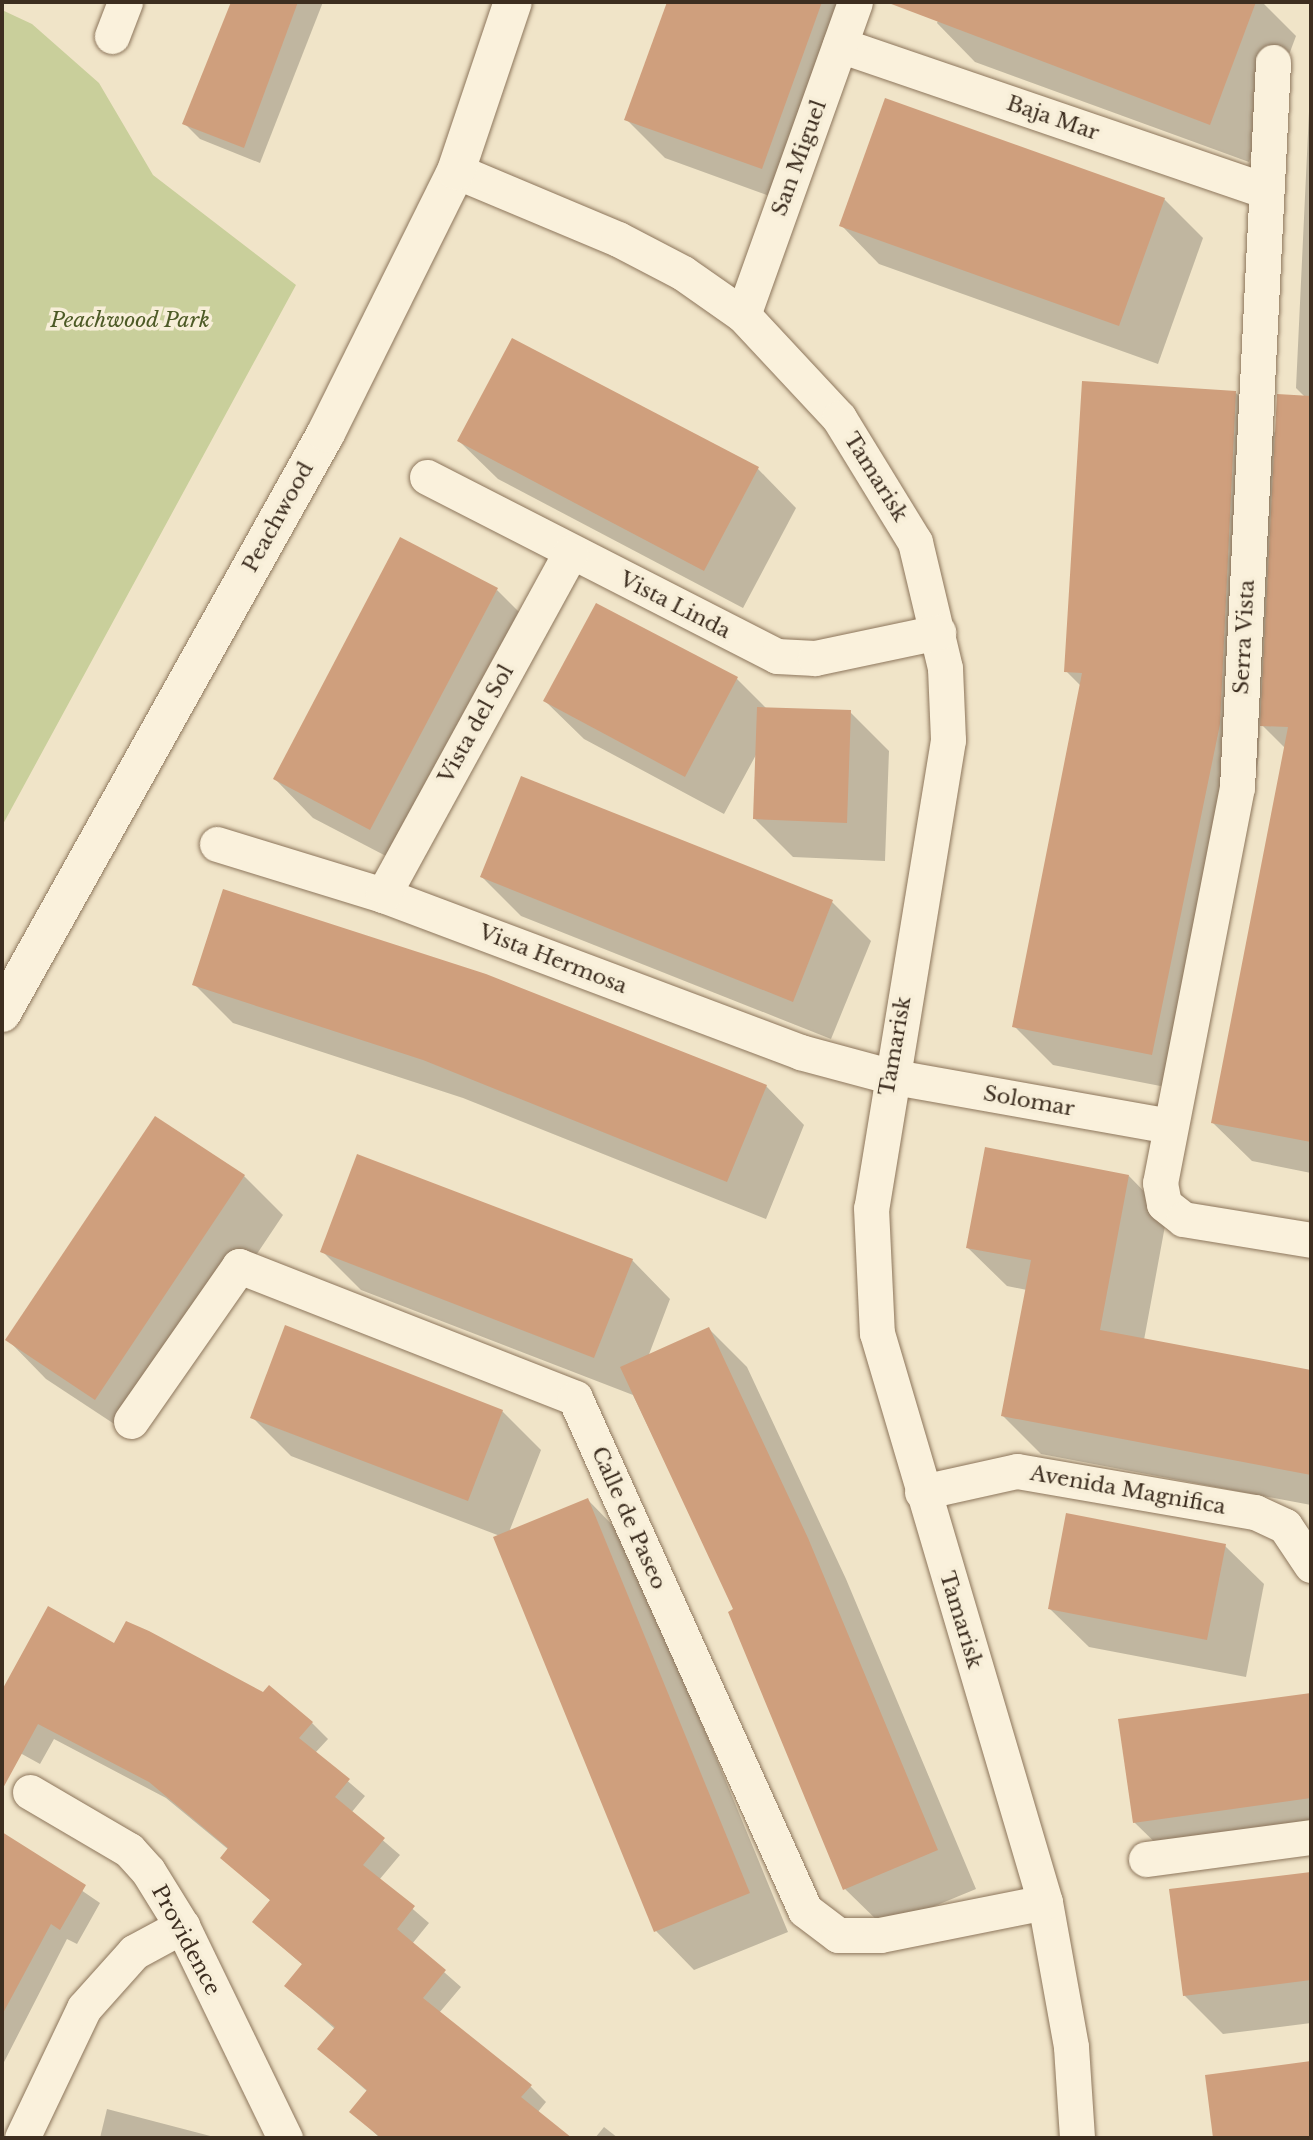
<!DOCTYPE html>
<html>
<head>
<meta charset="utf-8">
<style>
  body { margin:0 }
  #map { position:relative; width:1313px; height:2140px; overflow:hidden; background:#f0e4c8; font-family:"Libre Baskerville",serif }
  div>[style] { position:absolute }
  .green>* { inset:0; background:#c9cf9b }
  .shadow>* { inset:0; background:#0003 }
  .building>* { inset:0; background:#cf9f7d }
  .roads { filter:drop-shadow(0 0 2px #8d765c) drop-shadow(0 0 2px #8d765c) }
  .street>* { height:35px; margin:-17.5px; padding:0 17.5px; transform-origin:17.5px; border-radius:17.5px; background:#faf1dc }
  .secondary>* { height:38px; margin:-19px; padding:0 19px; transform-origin:19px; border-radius:19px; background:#faf1dc }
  span { translate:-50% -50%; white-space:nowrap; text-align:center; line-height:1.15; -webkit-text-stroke:7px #f7eed8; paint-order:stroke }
  .street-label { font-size:21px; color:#3d2e20 }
  .park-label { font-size:21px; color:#4d5a26; font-style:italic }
  .frame { position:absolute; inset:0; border:4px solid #3d2e20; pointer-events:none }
</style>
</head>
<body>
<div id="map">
  <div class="green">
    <i style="clip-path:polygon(2px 10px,32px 24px,99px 83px,153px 175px,296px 285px,2px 826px)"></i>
  </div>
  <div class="shadow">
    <i style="clip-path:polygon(233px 2px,323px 2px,260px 163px,200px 139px,184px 123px)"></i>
    <i style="clip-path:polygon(669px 2px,874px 2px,800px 207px,665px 158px,626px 119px)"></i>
    <i style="clip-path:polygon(945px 2px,1262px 2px,1296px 36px,1249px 162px,975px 62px,937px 23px)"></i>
    <i style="clip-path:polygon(1311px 69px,1311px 1173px,1252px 1161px,1213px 1123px,1286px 749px,1260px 723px,1258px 763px,1191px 1092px,1053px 1065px,1014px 1026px,1081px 686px,1066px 671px,1236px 393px,1276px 434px,1304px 396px,1296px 388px)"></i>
    <i style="clip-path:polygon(1164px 199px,1203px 238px,1158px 364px,879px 264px,841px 225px)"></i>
    <i style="clip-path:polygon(459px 441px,758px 469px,796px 508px,743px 608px,498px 479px)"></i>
    <i style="clip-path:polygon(497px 590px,535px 628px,409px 868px,313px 818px,275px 779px)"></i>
    <i style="clip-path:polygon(737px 679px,767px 709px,850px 712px,889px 751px,885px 861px,793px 857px,754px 818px,757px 753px,724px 814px,584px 739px,545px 701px)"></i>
    <i style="clip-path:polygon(482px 877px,832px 902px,871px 941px,831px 1039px,521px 916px)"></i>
    <i style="clip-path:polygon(194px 984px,766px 1086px,804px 1125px,766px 1219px,463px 1098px,233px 1023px)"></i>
    <i style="clip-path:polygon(244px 1176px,283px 1215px,134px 1437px,46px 1379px,8px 1340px)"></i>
    <i style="clip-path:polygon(1129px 1176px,1167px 1215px,1144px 1340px,1311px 1372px,1311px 1505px,1041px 1454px,1002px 1415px,1027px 1290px,1007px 1286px,968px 1248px)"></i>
    <i style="clip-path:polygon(322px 1251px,632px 1260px,670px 1299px,648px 1357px,709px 1329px,747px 1367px,846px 1579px,976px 1889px,884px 1927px,845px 1889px,736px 1610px,633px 1395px,361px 1290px)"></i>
    <i style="clip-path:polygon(502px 1411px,541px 1450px,509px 1532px,588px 1500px,626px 1539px,788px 1932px,694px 1970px,656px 1931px,500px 1536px,291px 1456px,252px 1417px)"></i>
    <i style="clip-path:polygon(1225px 1546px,1264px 1584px,1246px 1677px,1089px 1647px,1050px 1609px)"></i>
    <i style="clip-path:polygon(49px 1609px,114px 1645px,312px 1723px,328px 1739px,315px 1753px,365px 1796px,351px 1813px,400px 1855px,379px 1880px,429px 1923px,412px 1944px,461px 1987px,439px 2013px,530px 2086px,546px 2102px,537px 2113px,569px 2138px,380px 2138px,352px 2112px,368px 2092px,319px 2049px,335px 2029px,286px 1986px,303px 1965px,254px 1922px,271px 1901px,222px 1858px,229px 1850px,166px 1798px,54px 1739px,40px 1764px,2px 1743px,2px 1693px)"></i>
    <i style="clip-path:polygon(1311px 1695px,1311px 1842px,1173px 1860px,1134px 1822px,1120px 1721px)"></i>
    <i style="clip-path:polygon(2px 1836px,100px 1903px,77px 1944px,67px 1939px,2px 2066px)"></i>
    <i style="clip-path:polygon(1311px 1873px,1311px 2023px,1223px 2034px,1184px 1995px,1171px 1891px)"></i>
    <i style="clip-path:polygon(1311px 2063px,1311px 2138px,1215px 2138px,1207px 2076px)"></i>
    <i style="clip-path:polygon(107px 2109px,218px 2138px,100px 2138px)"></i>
    <i style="clip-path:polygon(604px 2127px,618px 2138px,595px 2138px)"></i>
  </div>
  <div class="building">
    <i style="clip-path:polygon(231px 2px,298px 2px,244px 148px,182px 124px)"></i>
    <i style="clip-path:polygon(667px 2px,822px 2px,762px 169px,624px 120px)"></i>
    <i style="clip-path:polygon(886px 2px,1256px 2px,1210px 125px)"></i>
    <i style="clip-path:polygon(885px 98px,1165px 198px,1119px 326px,839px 226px)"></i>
    <i style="clip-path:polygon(512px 338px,759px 467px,704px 571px,457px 441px)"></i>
    <i style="clip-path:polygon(1082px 381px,1236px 391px,1220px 724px,1152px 1055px,1012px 1027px,1082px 673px,1064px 672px)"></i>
    <i style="clip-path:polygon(1277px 394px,1311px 396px,1311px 1142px,1211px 1123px,1288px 727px,1260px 726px)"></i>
    <i style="clip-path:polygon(400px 537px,498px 588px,370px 830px,273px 779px)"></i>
    <i style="clip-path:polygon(596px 603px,738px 677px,685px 777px,543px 701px)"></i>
    <i style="clip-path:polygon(757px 707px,851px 710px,847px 823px,753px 819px)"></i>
    <i style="clip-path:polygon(521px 776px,833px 900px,793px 1002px,480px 877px)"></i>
    <i style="clip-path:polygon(223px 889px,486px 974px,767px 1085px,727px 1182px,423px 1060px,192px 985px)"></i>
    <i style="clip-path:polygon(155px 1116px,245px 1175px,95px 1400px,5px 1340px)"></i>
    <i style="clip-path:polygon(985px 1147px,1129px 1175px,1100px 1330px,1311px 1370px,1311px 1475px,1001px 1416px,1031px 1260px,966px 1248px)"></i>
    <i style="clip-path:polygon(357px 1154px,633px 1259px,594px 1358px,320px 1252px)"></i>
    <i style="clip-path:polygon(285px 1325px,503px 1410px,468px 1501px,250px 1418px)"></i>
    <i style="clip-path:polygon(709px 1327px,808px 1538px,938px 1850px,843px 1890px,728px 1612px,733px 1609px,620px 1367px)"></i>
    <i style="clip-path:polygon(588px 1498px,750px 1893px,654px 1932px,493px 1537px)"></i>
    <i style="clip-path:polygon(1066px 1513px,1226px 1544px,1207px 1640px,1048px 1609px)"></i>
    <i style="clip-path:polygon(48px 1606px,114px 1643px,126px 1621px,149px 1631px,263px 1692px,269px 1685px,313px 1722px,299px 1738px,350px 1779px,335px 1797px,385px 1838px,363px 1865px,415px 1906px,397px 1929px,446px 1970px,423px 1998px,532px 2085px,521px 2097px,572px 2138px,381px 2138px,349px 2112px,367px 2090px,317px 2049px,335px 2027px,284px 1986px,302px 1964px,252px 1922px,270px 1900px,220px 1858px,228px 1848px,149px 1782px,38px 1724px,2px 1790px,2px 1690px)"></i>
    <i style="clip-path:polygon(1311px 1693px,1311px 1798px,1133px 1823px,1118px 1719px)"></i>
    <i style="clip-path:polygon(2px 1832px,86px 1885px,60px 1930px,51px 1924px,2px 2015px)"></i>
    <i style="clip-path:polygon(1311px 1872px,1311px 1980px,1183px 1996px,1169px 1889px)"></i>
    <i style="clip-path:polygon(1311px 2061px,1311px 2138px,1213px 2138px,1205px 2075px)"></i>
  </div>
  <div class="roads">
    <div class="street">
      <i style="left:112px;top:36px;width:36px;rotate:-69deg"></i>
      <i style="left:840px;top:45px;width:450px;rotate:18.9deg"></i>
      <i style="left:1273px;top:62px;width:726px;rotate:92.84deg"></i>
      <i style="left:1237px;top:787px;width:403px;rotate:101deg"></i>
      <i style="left:1160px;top:1183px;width:21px;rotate:79deg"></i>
      <i style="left:1164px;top:1204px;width:24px;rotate:38deg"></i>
      <i style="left:1183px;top:1219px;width:130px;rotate:9.3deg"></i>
      <i style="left:456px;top:171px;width:176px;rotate:22.8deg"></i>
      <i style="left:618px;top:239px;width:73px;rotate:27.6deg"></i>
      <i style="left:683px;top:273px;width:73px;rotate:35deg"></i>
      <i style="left:743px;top:315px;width:141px;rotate:47deg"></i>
      <i style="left:839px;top:418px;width:145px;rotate:58.5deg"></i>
      <i style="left:915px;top:542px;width:130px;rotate:76.6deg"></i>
      <i style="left:945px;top:668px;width:72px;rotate:87.6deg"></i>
      <i style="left:948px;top:740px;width:474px;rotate:99.3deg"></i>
      <i style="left:871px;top:1208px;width:125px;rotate:87.3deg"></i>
      <i style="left:877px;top:1333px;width:593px;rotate:73.55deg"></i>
      <i style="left:1045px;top:1902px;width:147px;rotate:79.8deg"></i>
      <i style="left:1071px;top:2047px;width:91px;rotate:86.2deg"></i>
      <i style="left:743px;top:315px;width:332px;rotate:-70.3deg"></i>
      <i style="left:427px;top:477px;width:393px;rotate:27.1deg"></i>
      <i style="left:777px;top:656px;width:38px;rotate:3deg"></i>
      <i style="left:815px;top:658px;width:126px;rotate:-11.9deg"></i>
      <i style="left:217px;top:844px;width:174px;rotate:17.1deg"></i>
      <i style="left:383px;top:895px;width:446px;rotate:20.6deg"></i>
      <i style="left:800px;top:1052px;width:92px;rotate:15.1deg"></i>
      <i style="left:889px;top:1076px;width:284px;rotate:10.1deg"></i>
      <i style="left:383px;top:895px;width:390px;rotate:-61.3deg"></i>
      <i style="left:131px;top:1421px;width:189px;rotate:-55.1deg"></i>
      <i style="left:239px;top:1266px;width:361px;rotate:21.4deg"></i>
      <i style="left:575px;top:1398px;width:561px;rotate:65.81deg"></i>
      <i style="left:805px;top:1910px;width:41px;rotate:37.1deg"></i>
      <i style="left:838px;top:1935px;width:42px"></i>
      <i style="left:880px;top:1935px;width:168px;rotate:-11.3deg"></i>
      <i style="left:922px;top:1492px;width:97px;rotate:-12.5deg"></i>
      <i style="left:1017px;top:1471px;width:242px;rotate:9.8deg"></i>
      <i style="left:1255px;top:1512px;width:33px;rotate:25deg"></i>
      <i style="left:1285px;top:1526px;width:47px;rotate:56.3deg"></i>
      <i style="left:30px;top:1792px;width:115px;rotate:30.4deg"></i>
      <i style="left:129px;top:1850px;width:28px;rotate:48deg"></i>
      <i style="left:148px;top:1871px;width:65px;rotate:58.3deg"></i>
      <i style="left:182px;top:1926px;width:236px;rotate:64.1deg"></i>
      <i style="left:1146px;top:1859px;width:166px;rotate:-7.6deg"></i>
      <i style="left:22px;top:2138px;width:144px;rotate:-64.5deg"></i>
      <i style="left:84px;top:2008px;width:75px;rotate:-48.2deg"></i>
      <i style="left:134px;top:1952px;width:55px;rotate:-28.4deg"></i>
    </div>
    <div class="secondary">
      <i style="left:2px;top:1013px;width:664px;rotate:-60.81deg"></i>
      <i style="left:326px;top:433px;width:292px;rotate:-63.6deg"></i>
      <i style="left:456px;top:171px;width:178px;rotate:-71.4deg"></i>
    </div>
  </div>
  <div class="street-label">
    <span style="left:1053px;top:118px;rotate:19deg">Baja Mar</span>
    <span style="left:799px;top:158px;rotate:-70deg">San Miguel</span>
    <span style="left:876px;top:477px;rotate:58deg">Tamarisk</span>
    <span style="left:278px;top:517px;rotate:-61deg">Peachwood</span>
    <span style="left:675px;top:605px;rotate:27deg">Vista Linda</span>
    <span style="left:1244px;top:637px;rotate:-87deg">Serra Vista</span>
    <span style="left:476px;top:724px;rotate:-61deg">Vista del Sol</span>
    <span style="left:553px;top:959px;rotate:21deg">Vista Hermosa</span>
    <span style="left:895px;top:1046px;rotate:-80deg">Tamarisk</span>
    <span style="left:1029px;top:1101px;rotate:10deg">Solomar</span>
    <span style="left:1128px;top:1490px;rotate:10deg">Avenida Magnifica</span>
    <span style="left:629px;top:1518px;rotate:66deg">Calle de Paseo</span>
    <span style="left:961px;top:1620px;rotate:73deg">Tamarisk</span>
    <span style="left:186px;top:1940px;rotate:62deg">Providence</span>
  </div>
  <div class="park-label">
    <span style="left:130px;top:320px">Peachwood Park</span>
  </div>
  <div class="frame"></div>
</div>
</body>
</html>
